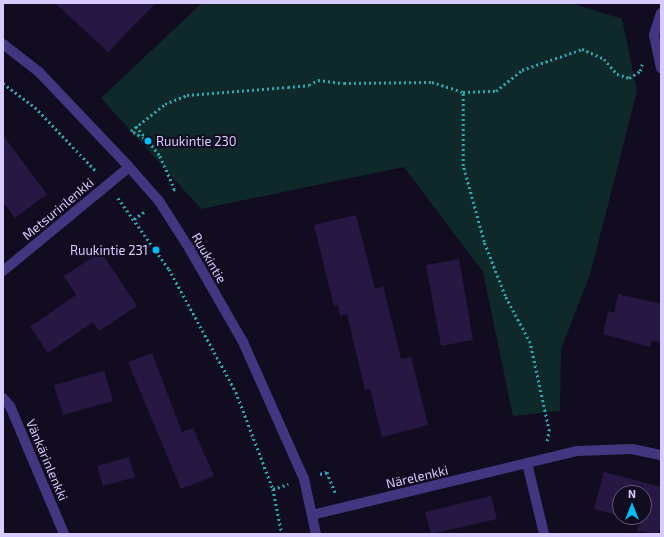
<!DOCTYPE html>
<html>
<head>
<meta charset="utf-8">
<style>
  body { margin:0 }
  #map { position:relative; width:664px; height:537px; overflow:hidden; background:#120c20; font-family:"Exo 2",sans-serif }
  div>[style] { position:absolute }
  .green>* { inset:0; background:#0f282a }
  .building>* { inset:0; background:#261842 }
  .path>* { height:2.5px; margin-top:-1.25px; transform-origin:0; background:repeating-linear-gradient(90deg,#2baab3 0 2px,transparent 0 5px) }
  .minor>* { height:10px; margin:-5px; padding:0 5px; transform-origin:5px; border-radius:5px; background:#433680 }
  .dots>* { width:11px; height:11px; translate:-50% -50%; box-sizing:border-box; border:2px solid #120c20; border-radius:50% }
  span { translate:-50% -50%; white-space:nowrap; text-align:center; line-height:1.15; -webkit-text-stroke:4px #120c20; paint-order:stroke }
  .poi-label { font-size:13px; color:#d8ccff }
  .left { translate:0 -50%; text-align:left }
  .right { translate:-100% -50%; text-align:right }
  .street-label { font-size:13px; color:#d8ccff }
  .frame { position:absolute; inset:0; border:4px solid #d8ccff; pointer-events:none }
  .north { position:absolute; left:612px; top:485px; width:40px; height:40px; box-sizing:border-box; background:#120c20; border:1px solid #615979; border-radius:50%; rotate:0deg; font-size:11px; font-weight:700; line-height:16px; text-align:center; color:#d8ccff }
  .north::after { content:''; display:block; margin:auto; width:14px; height:18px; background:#00bef7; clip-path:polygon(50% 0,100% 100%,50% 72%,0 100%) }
</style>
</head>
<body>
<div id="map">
  <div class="green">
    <i style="clip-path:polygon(202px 3px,571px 3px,622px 19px,637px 91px,590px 275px,561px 349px,560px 411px,513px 416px,483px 272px,404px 167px,201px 209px,101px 98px)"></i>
  </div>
  <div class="building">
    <i style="clip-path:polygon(55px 3px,156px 3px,108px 52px)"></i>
    <i style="clip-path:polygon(3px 135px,47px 194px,15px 218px,3px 202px)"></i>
    <i style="clip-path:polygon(356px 215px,375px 289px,383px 286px,401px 359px,411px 357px,428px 425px,382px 437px,370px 389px,365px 390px,347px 314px,340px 316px,338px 305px,334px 306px,314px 225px)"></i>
    <i style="clip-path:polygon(101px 252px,137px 306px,99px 331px,93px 322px,48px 353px,30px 327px,76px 295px,64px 276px)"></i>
    <i style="clip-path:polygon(459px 259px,473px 340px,441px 346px,426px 265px)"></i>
    <i style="clip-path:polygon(618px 294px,661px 304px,661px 343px,652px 340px,650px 347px,603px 334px,608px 311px,614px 313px)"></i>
    <i style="clip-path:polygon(152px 353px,182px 432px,193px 428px,214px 476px,181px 489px,128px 362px)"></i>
    <i style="clip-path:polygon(104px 371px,113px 401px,63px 415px,54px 385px)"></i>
    <i style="clip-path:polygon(129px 457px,135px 477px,103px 486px,97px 466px)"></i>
    <i style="clip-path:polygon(604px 472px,661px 487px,661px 524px,658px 534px,637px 531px,640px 521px,625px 517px,644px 517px,644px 493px,620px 493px,620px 516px,594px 509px)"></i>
    <i style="clip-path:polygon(491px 496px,497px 519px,431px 534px,425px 512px)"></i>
  </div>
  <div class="path">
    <i style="left:3px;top:83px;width:40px;rotate:37deg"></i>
    <i style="left:35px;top:107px;width:90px;rotate:46.4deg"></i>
    <i style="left:136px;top:126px;width:38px;rotate:51deg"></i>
    <i style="left:160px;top:156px;width:36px;rotate:66deg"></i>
    <i style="left:175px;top:189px;width:3px;rotate:135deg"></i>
    <i style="left:148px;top:141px;width:20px;rotate:-150deg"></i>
    <i style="left:131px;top:131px;width:43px;rotate:-38.5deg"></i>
    <i style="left:165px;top:104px;width:24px;rotate:-22deg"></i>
    <i style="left:187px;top:95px;width:101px;rotate:-4.5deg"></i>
    <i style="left:288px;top:87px;width:21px;rotate:-5deg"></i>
    <i style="left:309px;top:85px;width:10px;rotate:-29deg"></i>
    <i style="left:318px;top:80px;width:26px;rotate:7deg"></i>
    <i style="left:344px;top:83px;width:88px;rotate:-0.7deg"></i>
    <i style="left:432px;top:82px;width:33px;rotate:18deg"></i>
    <i style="left:118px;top:198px;width:87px;rotate:54.3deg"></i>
    <i style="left:169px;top:269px;width:140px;rotate:61.4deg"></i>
    <i style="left:236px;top:392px;width:104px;rotate:69.1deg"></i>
    <i style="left:273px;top:489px;width:46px;rotate:78.7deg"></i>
    <i style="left:134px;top:219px;width:14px;rotate:-36deg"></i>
    <i style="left:547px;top:441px;width:10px;rotate:-79deg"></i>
    <i style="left:549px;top:431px;width:90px;rotate:-102.2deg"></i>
    <i style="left:530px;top:343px;width:53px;rotate:-118deg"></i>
    <i style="left:505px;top:296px;width:58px;rotate:-111.3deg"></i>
    <i style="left:484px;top:242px;width:79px;rotate:-105.4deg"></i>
    <i style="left:463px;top:166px;width:74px;rotate:-90deg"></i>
    <i style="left:463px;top:92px;width:33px;rotate:-2deg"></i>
    <i style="left:496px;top:91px;width:33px;rotate:-39deg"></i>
    <i style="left:522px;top:70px;width:64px;rotate:-19.3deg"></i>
    <i style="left:582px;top:49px;width:24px;rotate:24deg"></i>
    <i style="left:604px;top:59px;width:20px;rotate:49deg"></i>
    <i style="left:617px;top:74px;width:13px;rotate:18deg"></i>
    <i style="left:629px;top:78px;width:13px;rotate:-32deg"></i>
    <i style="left:640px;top:71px;width:7px;rotate:-74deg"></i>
    <i style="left:320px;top:474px;width:7px;rotate:-16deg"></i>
    <i style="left:327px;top:472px;width:22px;rotate:68deg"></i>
    <i style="left:273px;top:489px;width:16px;rotate:-18deg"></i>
  </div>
  <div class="minor">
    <i style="left:661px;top:13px;width:23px;rotate:108deg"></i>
    <i style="left:654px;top:35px;width:34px;rotate:78deg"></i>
    <i style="left:3px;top:44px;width:46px;rotate:37.9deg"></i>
    <i style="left:39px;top:72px;width:131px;rotate:46.5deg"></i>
    <i style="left:129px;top:167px;width:45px;rotate:48.6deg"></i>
    <i style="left:159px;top:201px;width:56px;rotate:57.4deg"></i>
    <i style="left:189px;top:248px;width:108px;rotate:60.1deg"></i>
    <i style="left:243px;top:342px;width:150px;rotate:66deg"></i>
    <i style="left:304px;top:479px;width:56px;rotate:77.7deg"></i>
    <i style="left:3px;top:271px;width:163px;rotate:-39.5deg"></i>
    <i style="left:3px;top:398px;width:11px;rotate:49deg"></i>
    <i style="left:10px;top:406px;width:139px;rotate:67.1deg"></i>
    <i style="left:527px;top:463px;width:73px;rotate:76.5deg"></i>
    <i style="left:312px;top:515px;width:273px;rotate:-13.6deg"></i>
    <i style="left:577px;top:451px;width:55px;rotate:-2.1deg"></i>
    <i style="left:632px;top:449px;width:30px;rotate:12deg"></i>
  </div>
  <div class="dots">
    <i style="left:148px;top:141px;background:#00bef7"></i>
    <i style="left:156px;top:250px;background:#00bef7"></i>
  </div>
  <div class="poi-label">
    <span class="left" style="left:156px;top:141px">Ruukintie 230</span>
    <span class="right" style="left:148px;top:250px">Ruukintie 231</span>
  </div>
  <div class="street-label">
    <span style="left:58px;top:209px;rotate:-40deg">Metsurinlenkki</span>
    <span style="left:209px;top:258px;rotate:60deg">Ruukintie</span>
    <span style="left:47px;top:460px;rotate:67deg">Vänkärinlenkki</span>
    <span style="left:417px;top:477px;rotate:-13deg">Närelenkki</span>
  </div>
  <div class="frame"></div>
  <div class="north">N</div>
</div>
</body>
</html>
